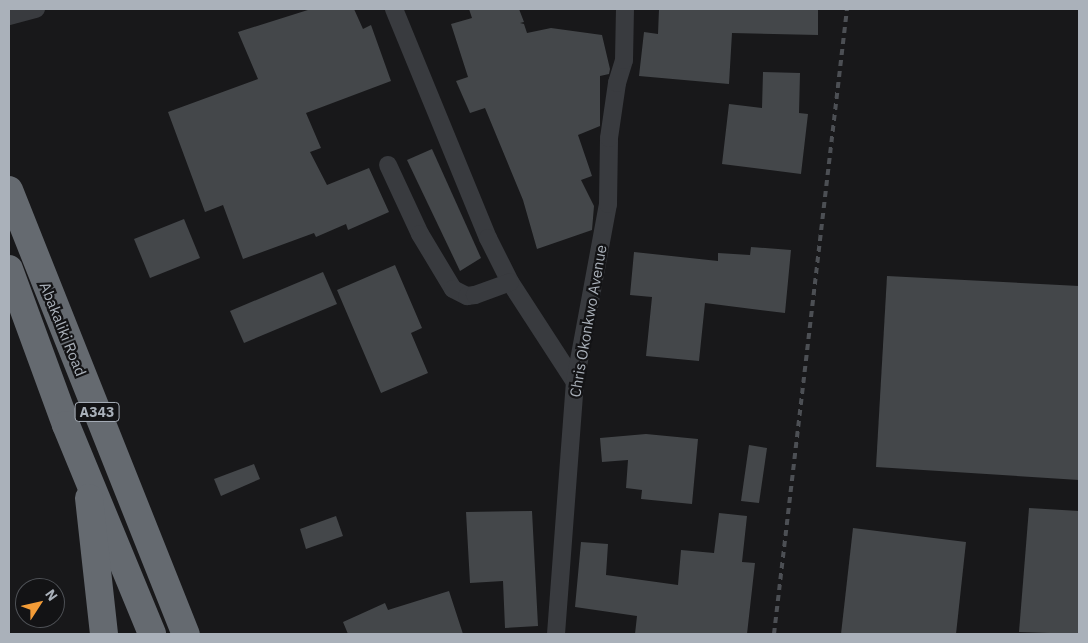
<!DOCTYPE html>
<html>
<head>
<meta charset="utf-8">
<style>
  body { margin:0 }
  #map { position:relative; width:1088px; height:643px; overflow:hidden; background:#18181a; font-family:"IBM Plex Sans",sans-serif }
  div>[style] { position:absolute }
  .building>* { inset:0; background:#44474a }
  .street>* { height:18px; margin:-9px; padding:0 9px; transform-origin:9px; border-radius:9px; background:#393b3f }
  .highway>* { height:28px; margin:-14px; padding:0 14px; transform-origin:14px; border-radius:14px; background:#656a70 }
  .rail>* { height:4px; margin-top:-2px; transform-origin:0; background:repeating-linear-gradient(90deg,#4c4f54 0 6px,transparent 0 11px) }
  span { translate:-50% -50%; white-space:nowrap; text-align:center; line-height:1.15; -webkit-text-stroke:4.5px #131315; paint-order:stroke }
  .shield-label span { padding:1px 4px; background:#131315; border:1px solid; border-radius:4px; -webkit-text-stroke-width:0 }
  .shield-label { font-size:14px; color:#aab1ba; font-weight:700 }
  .street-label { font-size:15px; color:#aab1ba }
  .frame { position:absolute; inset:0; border:10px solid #aab1ba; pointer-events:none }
  .north { position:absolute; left:15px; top:578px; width:50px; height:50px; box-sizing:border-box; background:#131315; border:1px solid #4f5257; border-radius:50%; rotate:55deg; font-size:14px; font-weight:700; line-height:20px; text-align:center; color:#aab1ba }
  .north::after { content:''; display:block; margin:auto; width:18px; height:22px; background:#f39c37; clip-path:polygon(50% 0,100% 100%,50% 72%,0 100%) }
</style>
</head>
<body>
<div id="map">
  <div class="building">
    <i style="clip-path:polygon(311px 9px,354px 9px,363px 29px,371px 25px,391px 81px,306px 113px,321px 148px,310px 152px,327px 185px,369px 168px,389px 212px,348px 230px,346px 224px,316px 237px,314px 233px,243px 259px,223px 205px,205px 212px,168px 112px,258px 79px,238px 32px)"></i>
    <i style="clip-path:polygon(469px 9px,519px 9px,524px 22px,520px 23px,524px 24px,527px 33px,551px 28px,602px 35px,610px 69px,609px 74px,600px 76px,600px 126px,578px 135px,592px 176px,581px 180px,594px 206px,592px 230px,537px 249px,523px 200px,485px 108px,470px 113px,456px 81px,468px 77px,451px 24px,472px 18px)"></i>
    <i style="clip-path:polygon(659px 9px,818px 9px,818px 35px,732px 33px,729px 84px,639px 76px,644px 32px,658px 34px)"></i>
    <i style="clip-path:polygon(763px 72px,800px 73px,799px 113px,808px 114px,801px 174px,722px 164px,729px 104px,762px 108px)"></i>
    <i style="clip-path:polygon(432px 149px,481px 258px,460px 271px,407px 160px)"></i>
    <i style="clip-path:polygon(184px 219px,200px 258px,150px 278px,134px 239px)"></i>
    <i style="clip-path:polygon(751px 247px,791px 250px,785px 313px,705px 303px,699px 361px,646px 356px,652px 297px,630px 295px,634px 252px,718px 261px,718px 253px,750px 255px)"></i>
    <i style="clip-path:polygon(395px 265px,422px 328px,411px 333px,428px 373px,381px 393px,337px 290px)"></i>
    <i style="clip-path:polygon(323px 272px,337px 304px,244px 343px,230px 311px)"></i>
    <i style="clip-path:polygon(887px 276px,1079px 286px,1079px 480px,876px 467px)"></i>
    <i style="clip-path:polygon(646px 434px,698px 439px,692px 504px,641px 499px,642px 490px,626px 488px,628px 460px,602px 462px,600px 438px)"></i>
    <i style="clip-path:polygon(749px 445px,767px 448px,759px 503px,741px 501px)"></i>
    <i style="clip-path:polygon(254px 464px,260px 479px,221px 496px,214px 479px)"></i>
    <i style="clip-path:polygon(1029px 508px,1079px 511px,1079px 634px,1019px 632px)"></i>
    <i style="clip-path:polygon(532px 511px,538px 626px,505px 628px,503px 581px,470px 583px,466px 512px)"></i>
    <i style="clip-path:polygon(719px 513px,747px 516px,742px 562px,755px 563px,747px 634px,635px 634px,637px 616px,575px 607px,581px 542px,608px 544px,606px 575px,678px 585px,681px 550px,714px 553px)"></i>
    <i style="clip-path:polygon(336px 516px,343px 536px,306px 549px,300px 529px)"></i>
    <i style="clip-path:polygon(853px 528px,966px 542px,956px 634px,841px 634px)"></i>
    <i style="clip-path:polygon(449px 591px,463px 634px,348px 634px,343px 622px,385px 603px,388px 610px)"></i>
  </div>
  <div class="street">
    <i style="left:394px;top:9px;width:248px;rotate:67.7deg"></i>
    <i style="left:488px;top:238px;width:49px;rotate:63.4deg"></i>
    <i style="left:510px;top:282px;width:119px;rotate:57deg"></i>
    <i style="left:9px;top:16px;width:28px;rotate:-15deg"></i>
    <i style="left:388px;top:165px;width:76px;rotate:65.1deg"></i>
    <i style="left:420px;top:234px;width:64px;rotate:59deg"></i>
    <i style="left:453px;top:289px;width:16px;rotate:27deg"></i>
    <i style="left:467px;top:296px;width:8px;rotate:-7deg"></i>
    <i style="left:475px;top:295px;width:37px;rotate:-20deg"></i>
    <i style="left:556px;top:634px;width:253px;rotate:-85.7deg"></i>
    <i style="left:575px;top:382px;width:181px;rotate:-79.5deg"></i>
    <i style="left:608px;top:204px;width:66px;rotate:-89.1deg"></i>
    <i style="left:609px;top:138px;width:56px;rotate:-81.7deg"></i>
    <i style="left:617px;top:83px;width:24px;rotate:-73deg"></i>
    <i style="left:624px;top:60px;width:51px;rotate:-88.9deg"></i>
  </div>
  <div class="highway">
    <i style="left:9px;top:190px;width:478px;rotate:68.3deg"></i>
    <i style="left:9px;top:269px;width:166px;rotate:69.9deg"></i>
    <i style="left:66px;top:425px;width:226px;rotate:67.6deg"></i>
    <i style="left:89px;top:498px;width:137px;rotate:83.7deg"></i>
  </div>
  <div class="rail">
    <i style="left:774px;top:634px;width:629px;rotate:-83.34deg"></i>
  </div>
  <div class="shield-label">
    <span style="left:97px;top:412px">A343</span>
  </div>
  <div class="street-label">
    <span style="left:588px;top:321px;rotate:-80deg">Chris Okonkwo Avenue</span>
    <span style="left:63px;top:329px;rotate:68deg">Abakaliki Road</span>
  </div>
  <div class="frame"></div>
  <div class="north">N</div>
</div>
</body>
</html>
